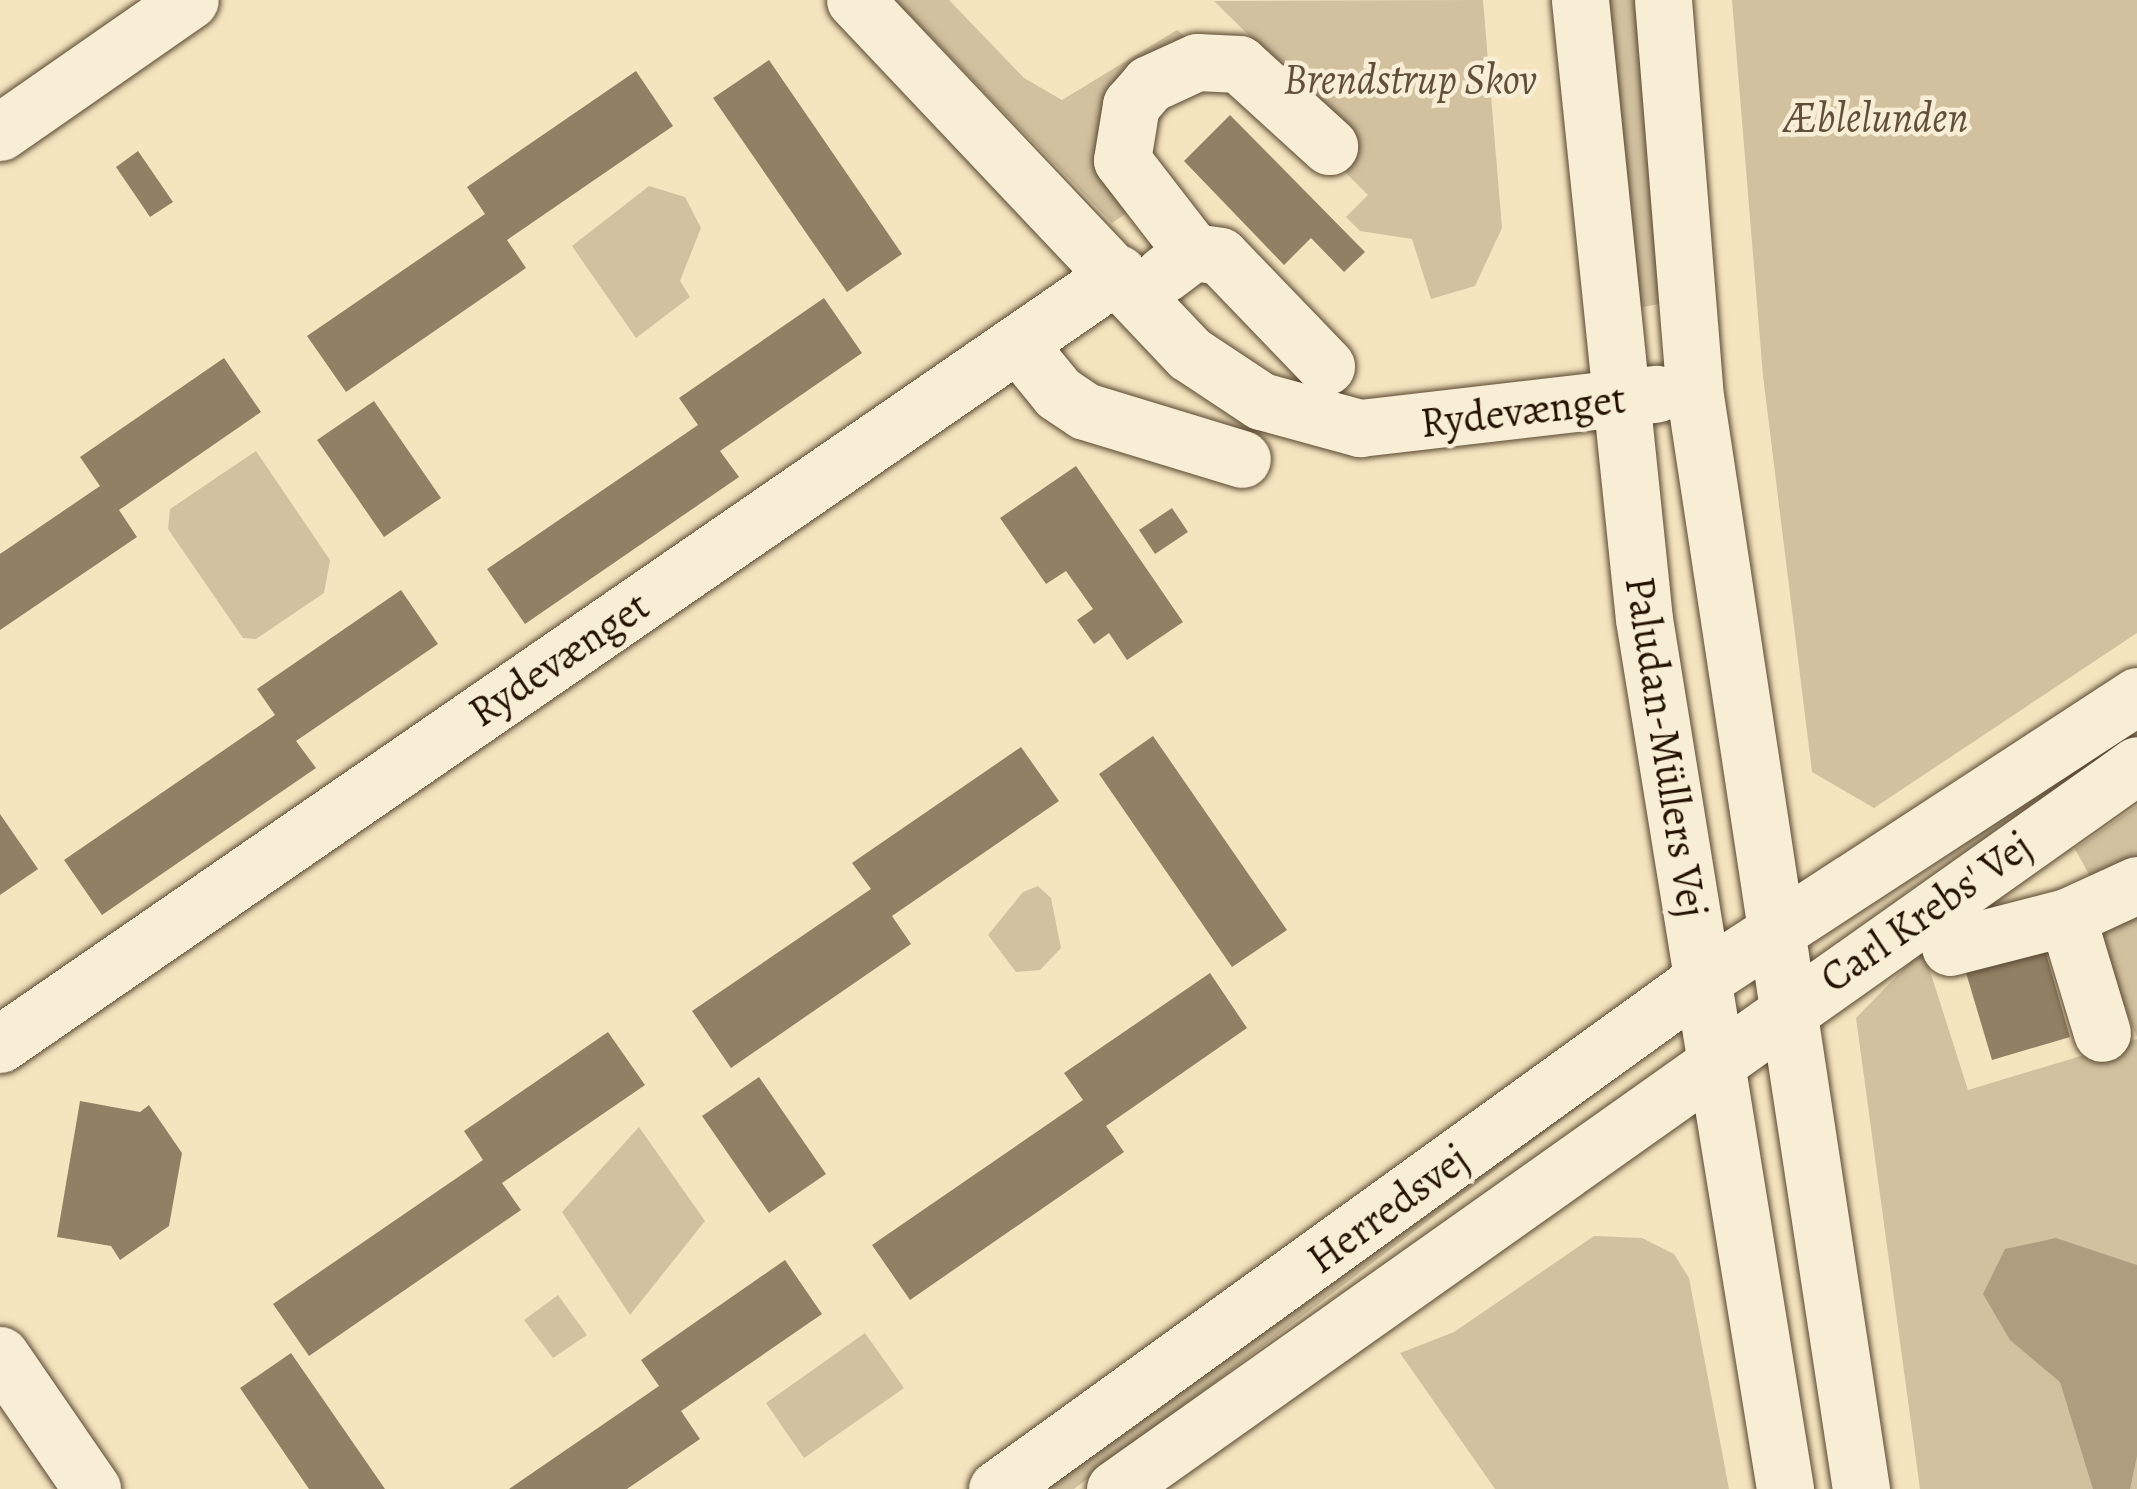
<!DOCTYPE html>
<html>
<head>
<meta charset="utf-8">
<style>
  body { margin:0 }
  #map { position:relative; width:2137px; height:1489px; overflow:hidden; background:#f5e5bf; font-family:Alegreya,serif }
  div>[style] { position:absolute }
  .green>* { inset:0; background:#d1c19f }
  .water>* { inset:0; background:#ae9d7e }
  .building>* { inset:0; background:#918063 }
  .roads { filter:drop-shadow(0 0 3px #584730) drop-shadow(0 0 3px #584730) }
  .minor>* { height:57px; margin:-28.5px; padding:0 28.5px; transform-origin:28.5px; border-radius:28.5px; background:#f8eed5 }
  span { translate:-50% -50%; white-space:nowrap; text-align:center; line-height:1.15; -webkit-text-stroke:9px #f8eed5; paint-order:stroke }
  .park-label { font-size:42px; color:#614f38; font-style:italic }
  .street-label { font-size:42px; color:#241200 }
</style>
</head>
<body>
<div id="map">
  <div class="green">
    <i style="clip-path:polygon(895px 0,949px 0,1024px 78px,1062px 100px,1177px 30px,1193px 43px,1128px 90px,1137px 206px,1112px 223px)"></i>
    <i style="clip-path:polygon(1483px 0,1502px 228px,1475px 286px,1431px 299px,1412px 239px,1360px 231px,1346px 217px,1368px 195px,1335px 162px,1357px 142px,1214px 1px)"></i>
    <i style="clip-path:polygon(1603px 0,1640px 0,1664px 303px,1627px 310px)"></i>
    <i style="clip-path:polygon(1732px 0,2137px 0,2137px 633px,1874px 808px,1812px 772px,1763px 376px)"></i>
    <i style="clip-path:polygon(649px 186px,685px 197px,701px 228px,680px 281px,690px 297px,636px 338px,572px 246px)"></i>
    <i style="clip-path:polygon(256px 451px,330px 560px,324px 593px,256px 639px,243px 638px,168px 529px,170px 509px)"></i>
    <i style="clip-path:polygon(2137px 806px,2137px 873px,2097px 889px,2075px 849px)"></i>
    <i style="clip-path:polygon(1038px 886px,1051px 898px,1061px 948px,1040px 970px,1016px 972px,988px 935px,1023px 892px)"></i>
    <i style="clip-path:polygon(2137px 909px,2137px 1037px,2090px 925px)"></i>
    <i style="clip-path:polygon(1923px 949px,1968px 1090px,2137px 1039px,2137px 1489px,1920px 1489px,1856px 1018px)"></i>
    <i style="clip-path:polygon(1619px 1065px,1622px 1074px,1074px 1489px,1028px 1489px)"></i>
    <i style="clip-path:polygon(639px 1127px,705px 1221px,630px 1315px,562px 1212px)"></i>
    <i style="clip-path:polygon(1594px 1236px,1642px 1238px,1674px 1254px,1689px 1278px,1729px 1489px,1495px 1489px,1400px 1353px,1454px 1332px)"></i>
    <i style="clip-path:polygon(558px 1295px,587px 1335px,553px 1358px,524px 1320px)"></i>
    <i style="clip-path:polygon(865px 1333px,904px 1388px,804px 1458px,766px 1403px)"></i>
  </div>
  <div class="water">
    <i style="clip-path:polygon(2056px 1238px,2137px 1265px,2137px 1456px,2130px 1489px,2093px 1489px,2060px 1382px,2010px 1340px,1983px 1294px,2005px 1249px)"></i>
  </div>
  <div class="building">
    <i style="clip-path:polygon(769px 60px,902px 254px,847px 292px,713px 98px)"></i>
    <i style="clip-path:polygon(636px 71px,673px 126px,507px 240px,526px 268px,346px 392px,307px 336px,485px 214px,467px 187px)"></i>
    <i style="clip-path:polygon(1230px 115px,1365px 252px,1344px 272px,1311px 238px,1284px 265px,1184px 161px)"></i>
    <i style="clip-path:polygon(138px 151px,173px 202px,150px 217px,116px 167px)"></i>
    <i style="clip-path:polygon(824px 298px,862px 353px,720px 451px,739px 477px,525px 624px,487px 569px,698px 425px,679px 398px)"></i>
    <i style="clip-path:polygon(224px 358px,261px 412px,119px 510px,137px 537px,0 630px,0 554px,100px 486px,80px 457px)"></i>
    <i style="clip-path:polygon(374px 401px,441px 498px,384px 537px,317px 440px)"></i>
    <i style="clip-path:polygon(1076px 466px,1183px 622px,1127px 660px,1109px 633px,1094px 644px,1077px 620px,1093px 609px,1066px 571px,1046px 584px,1000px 518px)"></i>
    <i style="clip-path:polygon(1172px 508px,1188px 532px,1155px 554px,1139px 530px)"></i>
    <i style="clip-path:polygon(401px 590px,438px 644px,296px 741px,316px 768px,102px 915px,64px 860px,275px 715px,257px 689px)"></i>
    <i style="clip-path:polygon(1153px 736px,1287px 930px,1232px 967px,1099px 774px)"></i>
    <i style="clip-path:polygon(1021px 747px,1059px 801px,892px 916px,911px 944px,731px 1068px,692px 1011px,871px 889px,852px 863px)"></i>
    <i style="clip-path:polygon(0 814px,38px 869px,0 895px)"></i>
    <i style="clip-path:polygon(2043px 943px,2070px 1037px,1992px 1060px,1964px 966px)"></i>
    <i style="clip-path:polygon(1210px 973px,1247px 1028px,1106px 1126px,1124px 1152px,910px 1300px,872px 1245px,1083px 1100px,1064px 1073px)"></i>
    <i style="clip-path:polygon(608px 1032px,645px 1085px,502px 1183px,521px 1210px,309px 1356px,273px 1304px,483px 1160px,464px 1131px)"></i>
    <i style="clip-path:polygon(759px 1077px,826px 1174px,769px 1213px,702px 1116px)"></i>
    <i style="clip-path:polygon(80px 1101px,140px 1112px,149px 1105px,182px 1153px,169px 1226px,120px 1260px,111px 1246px,57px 1237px)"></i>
    <i style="clip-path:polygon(785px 1260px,822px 1314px,681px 1411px,700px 1439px,627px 1489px,509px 1489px,659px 1386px,641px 1360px)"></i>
    <i style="clip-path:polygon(291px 1353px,385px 1489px,309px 1489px,240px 1388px)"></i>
  </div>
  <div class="roads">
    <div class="minor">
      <i style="left:855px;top:0;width:487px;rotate:46.6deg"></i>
      <i style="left:1190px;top:354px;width:85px;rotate:33.5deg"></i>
      <i style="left:1261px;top:401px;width:103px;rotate:15.3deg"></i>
      <i style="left:1360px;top:428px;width:298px;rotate:-6.6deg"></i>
      <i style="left:1580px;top:0;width:622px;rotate:84.1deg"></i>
      <i style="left:1644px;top:619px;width:881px;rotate:80.79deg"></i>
      <i style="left:1663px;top:0;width:390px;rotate:85.4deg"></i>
      <i style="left:1694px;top:389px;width:1113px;rotate:81.37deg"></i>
      <i style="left:0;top:132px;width:231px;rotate:-34.8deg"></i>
      <i style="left:1193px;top:252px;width:116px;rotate:-127.7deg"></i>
      <i style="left:1122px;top:160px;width:56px;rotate:-80.7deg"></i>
      <i style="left:1131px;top:105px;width:28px;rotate:-49deg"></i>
      <i style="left:1149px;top:84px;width:53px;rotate:-24.6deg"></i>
      <i style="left:1197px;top:62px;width:42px;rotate:2.7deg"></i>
      <i style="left:1239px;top:64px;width:122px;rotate:42.3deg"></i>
      <i style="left:1164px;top:274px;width:36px;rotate:-37deg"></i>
      <i style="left:1193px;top:252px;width:27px;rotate:8deg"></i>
      <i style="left:1220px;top:256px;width:153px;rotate:46.1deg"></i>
      <i style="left:1018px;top:344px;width:63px;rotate:50.8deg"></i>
      <i style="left:1058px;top:393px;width:32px;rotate:34deg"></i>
      <i style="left:1085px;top:411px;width:164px;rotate:17deg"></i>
      <i style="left:2067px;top:917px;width:121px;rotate:73.2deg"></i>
      <i style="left:1950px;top:947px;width:121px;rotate:-14.4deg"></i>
      <i style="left:2067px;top:917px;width:77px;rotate:-24.6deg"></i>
      <i style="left:0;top:1044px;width:1358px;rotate:-34.56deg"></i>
      <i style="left:0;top:1355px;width:163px;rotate:55.5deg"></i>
      <i style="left:997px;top:1489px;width:871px;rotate:-35.84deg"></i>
      <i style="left:1703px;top:979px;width:518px;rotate:-33.11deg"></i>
      <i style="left:1115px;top:1489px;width:1252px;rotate:-35.31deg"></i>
    </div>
  </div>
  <div class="park-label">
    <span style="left:1410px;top:79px">Brendstrup Skov</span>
    <span style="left:1876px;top:117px">Æblelunden</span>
  </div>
  <div class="street-label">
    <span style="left:1523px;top:411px;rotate:-7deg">Rydevænget</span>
    <span style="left:559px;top:659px;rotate:-34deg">Rydevænget</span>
    <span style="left:1666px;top:747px;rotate:81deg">Paludan-Müllers Vej</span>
    <span style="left:1926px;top:912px;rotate:-35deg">Carl Krebs' Vej</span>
    <span style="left:1388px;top:1209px;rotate:-36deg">Herredsvej</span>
  </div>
</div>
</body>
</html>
